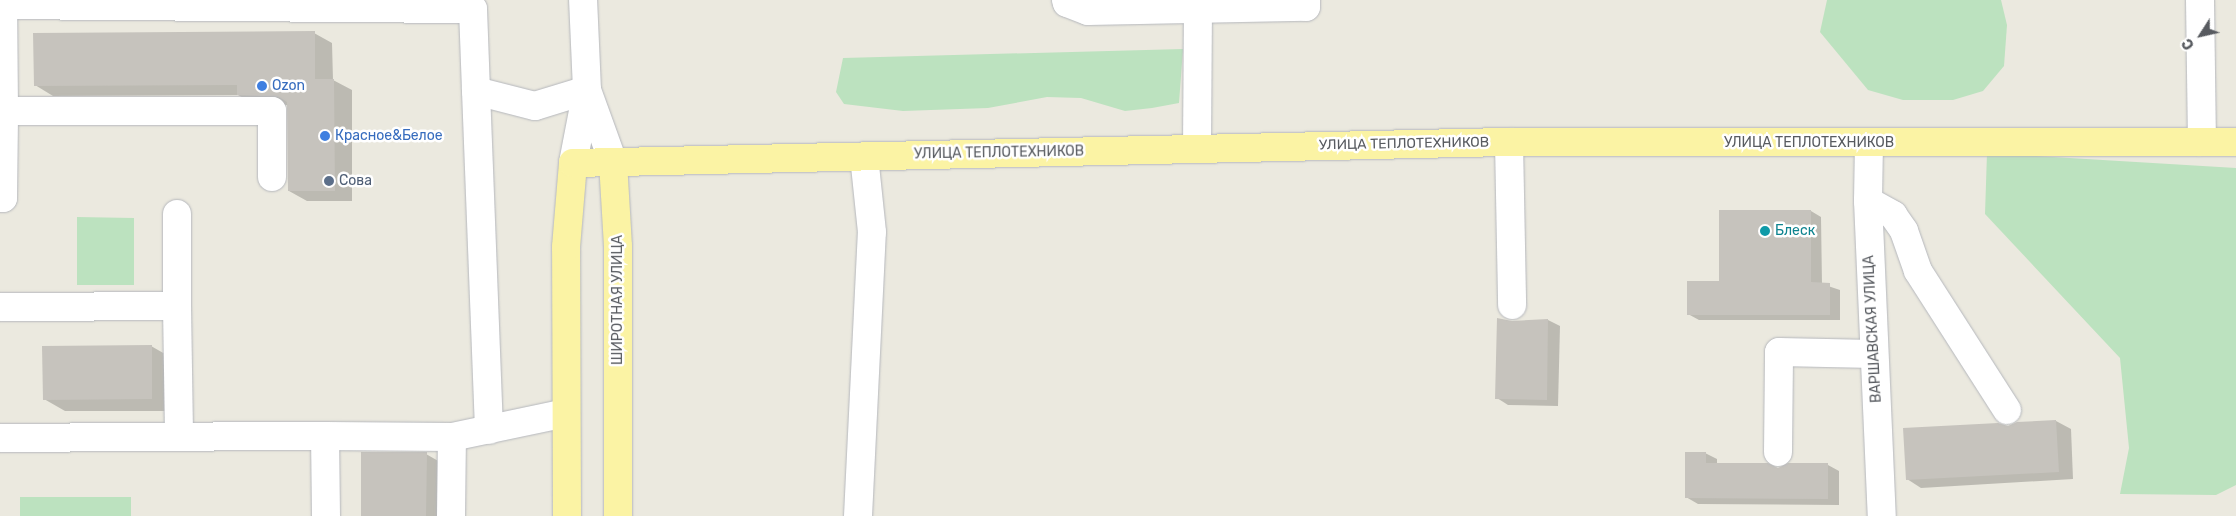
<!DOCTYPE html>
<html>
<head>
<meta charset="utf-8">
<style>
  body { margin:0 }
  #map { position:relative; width:2236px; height:516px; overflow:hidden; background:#ebe9df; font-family:Rubik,sans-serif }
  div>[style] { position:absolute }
  .green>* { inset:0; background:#bce2bf }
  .shadow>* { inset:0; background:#0003 }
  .building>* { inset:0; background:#c6c3bd }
  .roads { filter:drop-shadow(0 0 1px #b5b7bc) drop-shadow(0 0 1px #b5b7bc) }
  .minor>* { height:28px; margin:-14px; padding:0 14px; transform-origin:14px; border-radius:14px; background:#fff }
  .major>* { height:28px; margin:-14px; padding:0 14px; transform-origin:14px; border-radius:14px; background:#fbf3a4 }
  .dots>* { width:14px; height:14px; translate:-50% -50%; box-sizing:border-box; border:2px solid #fff; border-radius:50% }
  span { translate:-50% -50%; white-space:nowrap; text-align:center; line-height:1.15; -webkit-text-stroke:5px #fff; paint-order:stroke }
  .shop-label { font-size:14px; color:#366cbe }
  .left { translate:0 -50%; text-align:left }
  .street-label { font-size:14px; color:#585b60 }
  .service-label { font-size:14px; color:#4e5e75 }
  .culture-label { font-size:14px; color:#0d838f }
  .north { position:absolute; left:2176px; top:10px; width:50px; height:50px; -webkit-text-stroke:4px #fff; paint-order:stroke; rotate:235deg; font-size:14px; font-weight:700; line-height:20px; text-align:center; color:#585b60 }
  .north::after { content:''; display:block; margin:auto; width:18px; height:22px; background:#585b60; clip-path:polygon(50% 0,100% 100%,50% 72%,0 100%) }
</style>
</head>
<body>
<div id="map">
  <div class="green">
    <i style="clip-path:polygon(1827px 0,2001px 0,2007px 25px,2004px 66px,1983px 91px,1953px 100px,1903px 100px,1868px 90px,1820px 32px)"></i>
    <i style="clip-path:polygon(1183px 49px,1179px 103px,1152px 108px,1125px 111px,1081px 98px,1047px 97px,988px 108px,903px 111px,844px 104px,836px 92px,843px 58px)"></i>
    <i style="clip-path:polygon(1987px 153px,2236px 168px,2236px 485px,2216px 495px,2120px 494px,2129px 448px,2120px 358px,1985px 214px)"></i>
    <i style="clip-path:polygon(77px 217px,134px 218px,134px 285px,77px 285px)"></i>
    <i style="clip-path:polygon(20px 497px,131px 497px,131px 516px,20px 516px)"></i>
  </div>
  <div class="shadow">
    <i style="clip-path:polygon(314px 33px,332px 43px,333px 80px,352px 90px,352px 201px,307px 201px,289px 191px,289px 105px,256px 105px,238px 95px,53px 96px,35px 85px)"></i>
    <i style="clip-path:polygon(1811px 211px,1821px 217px,1822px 284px,1840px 290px,1840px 320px,1699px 320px,1688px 314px,1720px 283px)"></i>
    <i style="clip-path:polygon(1548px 320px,1560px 326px,1558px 406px,1508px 405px,1497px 398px,1512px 322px)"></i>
    <i style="clip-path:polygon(151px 346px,172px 358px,173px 411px,65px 411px,44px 399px)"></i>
    <i style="clip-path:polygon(2056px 421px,2071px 429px,2073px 479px,1921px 488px,1907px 479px,2017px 423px)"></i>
    <i style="clip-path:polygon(1705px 453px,1717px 459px,1717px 465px,1778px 469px,1828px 465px,1839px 471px,1839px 505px,1698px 504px,1686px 497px)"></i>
    <i style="clip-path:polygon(426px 454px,447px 466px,447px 516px,362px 516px)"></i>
  </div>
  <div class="building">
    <i style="clip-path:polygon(315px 31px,315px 79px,334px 79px,335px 191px,288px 191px,287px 102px,279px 97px,237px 95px,237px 85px,34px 86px,33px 33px)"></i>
    <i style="clip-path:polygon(1719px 210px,1811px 210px,1811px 282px,1830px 283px,1830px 315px,1687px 315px,1687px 281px,1719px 281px)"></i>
    <i style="clip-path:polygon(1497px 318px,1512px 321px,1548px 319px,1547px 400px,1495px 399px)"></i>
    <i style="clip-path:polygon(152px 345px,152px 399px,43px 400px,42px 346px)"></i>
    <i style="clip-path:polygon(2056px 420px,2059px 472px,1906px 480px,1903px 428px,1998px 423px,2008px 426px,2017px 422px)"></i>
    <i style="clip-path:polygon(361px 452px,427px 452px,426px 516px,361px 516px)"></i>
    <i style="clip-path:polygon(1685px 452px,1706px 452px,1706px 463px,1768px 463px,1778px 468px,1788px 463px,1828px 463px,1828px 499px,1685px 498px)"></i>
  </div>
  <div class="roads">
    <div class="minor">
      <i style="left:1066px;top:0;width:3px;rotate:72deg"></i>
      <i style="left:1067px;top:3px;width:22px;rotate:21deg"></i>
      <i style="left:1088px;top:11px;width:218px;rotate:-1.1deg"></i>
      <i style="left:1306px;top:7px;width:7px;rotate:-90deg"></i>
      <i style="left:2200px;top:0;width:142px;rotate:89.2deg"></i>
      <i style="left:587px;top:90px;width:77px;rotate:70.1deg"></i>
      <i style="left:476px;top:91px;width:339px;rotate:87.8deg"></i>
      <i style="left:1509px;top:142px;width:163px;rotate:88.9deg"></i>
      <i style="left:1869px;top:143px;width:58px;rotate:91deg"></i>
      <i style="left:1868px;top:201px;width:315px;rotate:87.5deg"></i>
      <i style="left:1197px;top:148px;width:141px;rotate:-89.6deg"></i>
      <i style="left:573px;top:163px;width:74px;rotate:-79.1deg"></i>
      <i style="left:587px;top:90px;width:90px;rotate:-92.5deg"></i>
      <i style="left:272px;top:177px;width:66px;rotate:-90deg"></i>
      <i style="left:272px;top:111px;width:268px;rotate:180deg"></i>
      <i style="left:4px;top:111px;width:106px;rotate:-90.5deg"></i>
      <i style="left:3px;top:5px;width:470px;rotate:0.5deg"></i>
      <i style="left:473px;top:9px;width:82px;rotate:87.9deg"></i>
      <i style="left:476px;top:91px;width:61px;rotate:14.3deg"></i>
      <i style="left:535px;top:106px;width:54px;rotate:-17.1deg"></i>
      <i style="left:0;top:198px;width:3px"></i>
      <i style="left:3px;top:198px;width:87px;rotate:-89.3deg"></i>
      <i style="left:1868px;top:201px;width:29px;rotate:29deg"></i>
      <i style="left:1893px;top:215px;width:19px;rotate:55deg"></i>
      <i style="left:1904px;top:231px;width:42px;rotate:70.7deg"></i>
      <i style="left:1918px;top:271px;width:165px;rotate:57.4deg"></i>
      <i style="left:177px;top:214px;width:92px;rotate:90deg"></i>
      <i style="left:0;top:307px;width:177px;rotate:-0.3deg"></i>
      <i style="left:177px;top:306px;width:130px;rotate:89.1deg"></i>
      <i style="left:0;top:438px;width:325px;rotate:-0.4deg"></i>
      <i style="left:1778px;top:452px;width:100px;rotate:-89.4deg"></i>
      <i style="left:1779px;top:352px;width:95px;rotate:1.2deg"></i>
      <i style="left:326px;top:516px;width:80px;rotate:-90.7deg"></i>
      <i style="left:325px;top:436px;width:127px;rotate:0.5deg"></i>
      <i style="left:451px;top:516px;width:79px;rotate:-89.3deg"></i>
      <i style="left:452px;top:437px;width:116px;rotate:-11.9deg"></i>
      <i style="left:858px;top:516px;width:284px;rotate:-87.2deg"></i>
      <i style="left:872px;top:232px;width:76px;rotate:-96deg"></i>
    </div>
    <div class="major">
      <i style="left:613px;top:162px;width:85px;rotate:86.6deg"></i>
      <i style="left:618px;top:247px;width:269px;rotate:90deg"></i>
      <i style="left:567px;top:516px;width:269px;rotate:-90.2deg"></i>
      <i style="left:566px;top:247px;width:84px;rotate:-85.2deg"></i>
      <i style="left:573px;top:163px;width:936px;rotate:-1.29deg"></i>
      <i style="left:1509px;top:142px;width:727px"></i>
    </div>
  </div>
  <div class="dots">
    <i style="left:262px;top:86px;background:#3f7fe0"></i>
    <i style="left:325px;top:136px;background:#3f7fe0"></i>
    <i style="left:329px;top:181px;background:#5c6f8a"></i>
    <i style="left:1765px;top:231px;background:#0f9aa8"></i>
  </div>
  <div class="shop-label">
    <span class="left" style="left:272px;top:86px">Ozon</span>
    <span class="left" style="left:335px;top:136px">Красное&amp;Белое</span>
  </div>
  <div class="street-label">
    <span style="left:1809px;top:143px">УЛИЦА ТЕПЛОТЕХНИКОВ</span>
    <span style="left:1404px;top:144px;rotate:-1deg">УЛИЦА ТЕПЛОТЕХНИКОВ</span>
    <span style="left:999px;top:153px;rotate:-1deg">УЛИЦА ТЕПЛОТЕХНИКОВ</span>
    <span style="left:618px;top:300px;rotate:-90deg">ШИРОТНАЯ УЛИЦА</span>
    <span style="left:1873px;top:329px;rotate:-93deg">ВАРШАВСКАЯ УЛИЦА</span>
  </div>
  <div class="service-label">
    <span class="left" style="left:339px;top:181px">Сова</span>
  </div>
  <div class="culture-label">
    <span class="left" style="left:1775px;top:231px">Блеск</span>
  </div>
  <div class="north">С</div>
</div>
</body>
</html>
